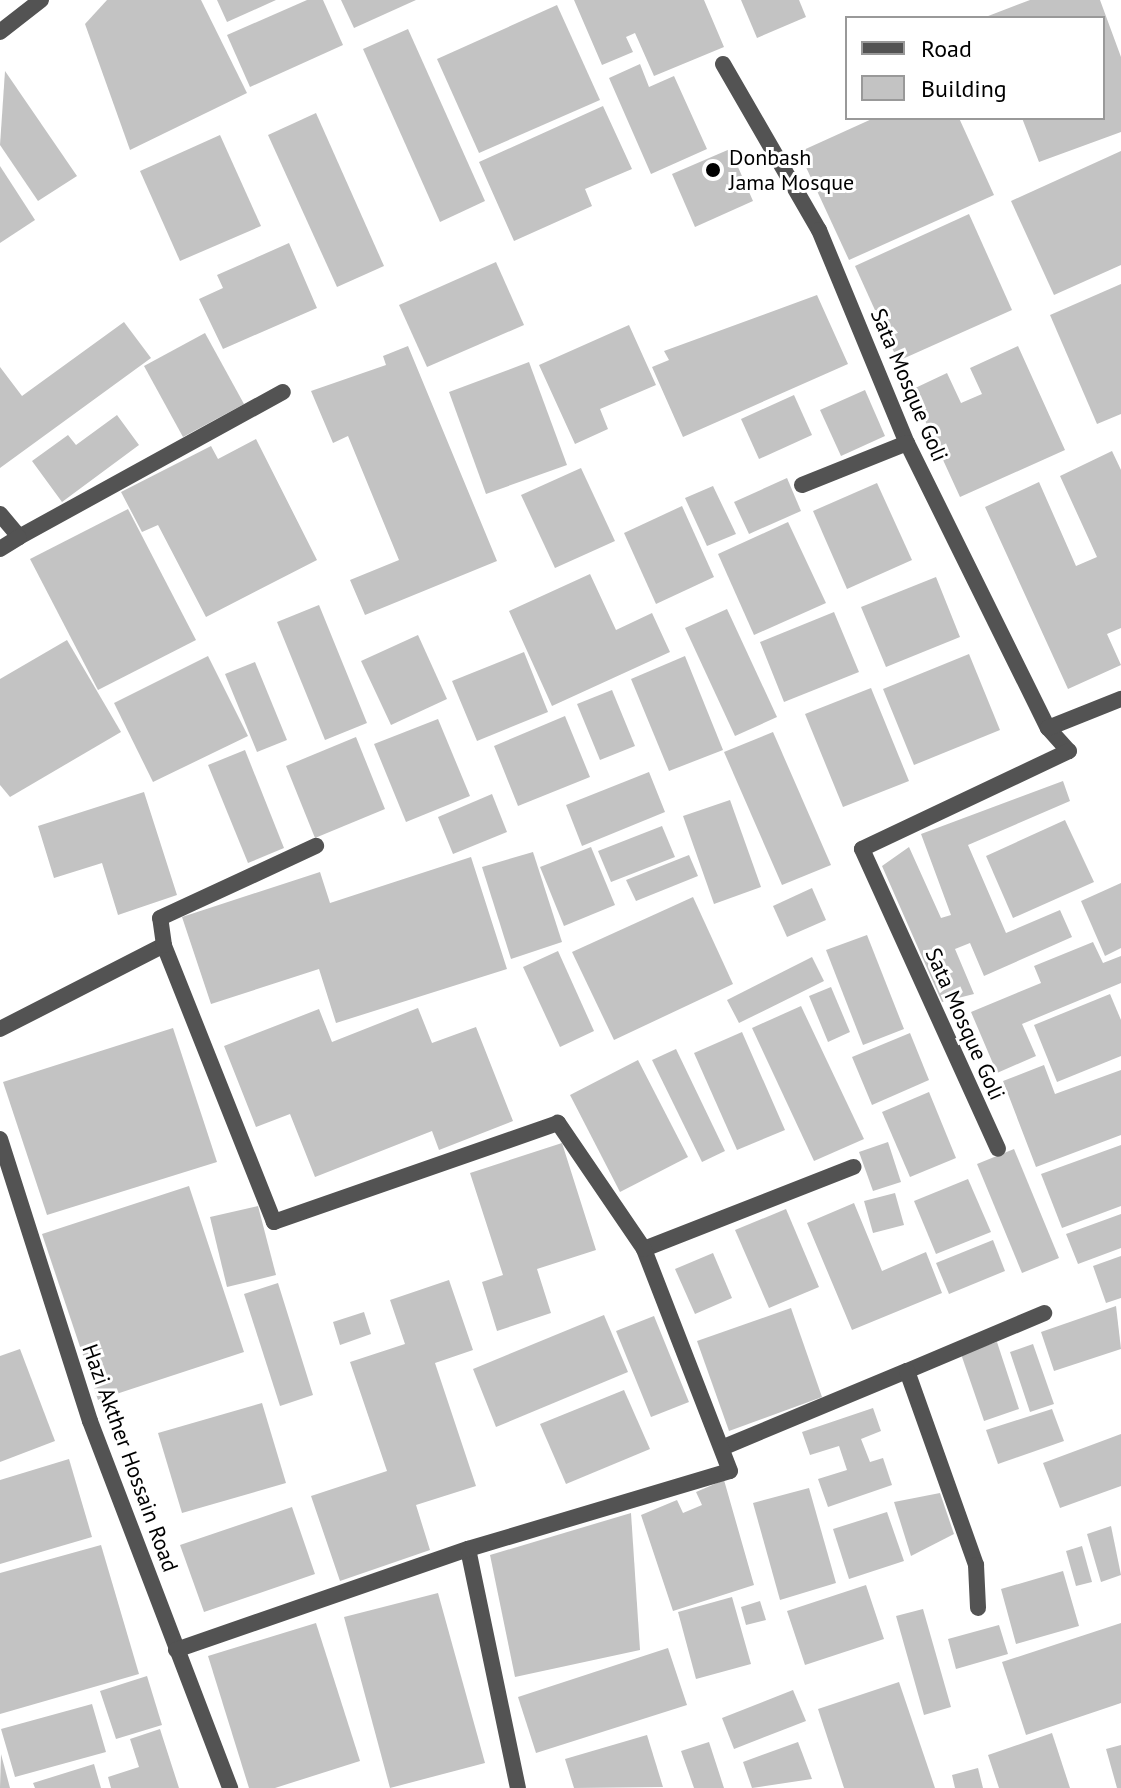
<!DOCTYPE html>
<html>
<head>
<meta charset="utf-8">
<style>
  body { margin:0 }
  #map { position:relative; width:1121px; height:1788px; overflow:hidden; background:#fff; font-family:"PT Sans",sans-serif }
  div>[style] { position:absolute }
  .building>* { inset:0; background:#c3c3c3 }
  .service>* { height:16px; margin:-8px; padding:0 8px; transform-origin:8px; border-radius:8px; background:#535353 }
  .minor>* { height:16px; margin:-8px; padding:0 8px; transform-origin:8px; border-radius:8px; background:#535353 }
  .dots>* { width:22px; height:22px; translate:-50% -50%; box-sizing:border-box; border:4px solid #fff; border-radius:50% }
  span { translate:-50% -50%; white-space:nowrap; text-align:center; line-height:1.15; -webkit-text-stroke:6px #fff; paint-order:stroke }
  .poi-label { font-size:22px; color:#000 }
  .left { translate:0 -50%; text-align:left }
  .street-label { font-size:22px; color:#000 }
  .legend { position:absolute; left:845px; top:16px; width:260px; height:104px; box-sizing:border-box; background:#fff; border:2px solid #999; margin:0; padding:10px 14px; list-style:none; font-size:24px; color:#000 }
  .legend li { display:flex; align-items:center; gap:16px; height:40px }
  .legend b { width:40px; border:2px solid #999 }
</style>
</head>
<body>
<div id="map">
  <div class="building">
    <i style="clip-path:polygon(107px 0,201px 0,247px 93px,130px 150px,85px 24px)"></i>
    <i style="clip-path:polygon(217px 0,276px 0,227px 22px)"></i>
    <i style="clip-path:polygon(307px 0,323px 0,343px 45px,250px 87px,227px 35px)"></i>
    <i style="clip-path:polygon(341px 0,416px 0,354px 28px)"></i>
    <i style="clip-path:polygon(574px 0,704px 0,724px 47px,654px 76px,635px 33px,626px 37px,633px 52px,602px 65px)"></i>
    <i style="clip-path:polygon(741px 0,799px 0,806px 17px,757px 38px)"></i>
    <i style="clip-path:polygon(1030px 0,1100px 0,1121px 57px,1121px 132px,1039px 162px,1022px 118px,1103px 118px,1103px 18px,983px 18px)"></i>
    <i style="clip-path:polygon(557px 5px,600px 100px,479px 153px,437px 59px)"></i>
    <i style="clip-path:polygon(408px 29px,485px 201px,440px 222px,363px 49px)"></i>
    <i style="clip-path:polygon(640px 64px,649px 87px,674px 76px,707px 149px,651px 174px,609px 78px)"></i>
    <i style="clip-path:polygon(5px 71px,77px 176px,38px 201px,0 145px)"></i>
    <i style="clip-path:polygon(603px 106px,632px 169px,585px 189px,592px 206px,514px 241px,479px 162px)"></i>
    <i style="clip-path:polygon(316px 113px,384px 266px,337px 287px,268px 135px)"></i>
    <i style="clip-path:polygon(874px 118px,959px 118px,994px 195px,849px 260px,799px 152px)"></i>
    <i style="clip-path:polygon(220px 135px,261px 226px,180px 261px,140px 171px)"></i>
    <i style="clip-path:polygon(730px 149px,753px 201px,695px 227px,672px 174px)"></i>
    <i style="clip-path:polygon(1121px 151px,1121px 265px,1054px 295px,1011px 201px)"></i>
    <i style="clip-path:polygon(0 166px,35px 220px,0 243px)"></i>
    <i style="clip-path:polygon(969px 214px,1012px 310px,898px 361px,855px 266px)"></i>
    <i style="clip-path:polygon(289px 243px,317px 308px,223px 349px,199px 299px,223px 288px,217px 275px)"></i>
    <i style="clip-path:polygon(496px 262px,524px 325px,427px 367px,399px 305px)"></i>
    <i style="clip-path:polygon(1121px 284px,1121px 414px,1097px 424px,1050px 315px)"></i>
    <i style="clip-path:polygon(817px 295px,848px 364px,683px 437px,652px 367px,669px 360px,664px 351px)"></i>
    <i style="clip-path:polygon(124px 322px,151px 358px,0 468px,0 367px,22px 396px)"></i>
    <i style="clip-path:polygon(629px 325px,656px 385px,600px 409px,608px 429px,575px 444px,539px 365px)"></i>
    <i style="clip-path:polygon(205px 333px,244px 404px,183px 437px,144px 366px)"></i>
    <i style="clip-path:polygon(408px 346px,497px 561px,365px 615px,350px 580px,399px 560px,348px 436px,333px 443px,311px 391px,386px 365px,383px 356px)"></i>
    <i style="clip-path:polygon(1018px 346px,1065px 450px,960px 497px,911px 390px,947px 373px,961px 403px,982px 394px,970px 368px)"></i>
    <i style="clip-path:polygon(529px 362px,567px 465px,486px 494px,449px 392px)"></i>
    <i style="clip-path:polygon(865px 390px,885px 436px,841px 456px,820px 410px)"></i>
    <i style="clip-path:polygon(794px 395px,812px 435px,759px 459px,741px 419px)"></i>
    <i style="clip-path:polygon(117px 415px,139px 445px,62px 502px,32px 461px,68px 435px,76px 445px)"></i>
    <i style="clip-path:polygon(256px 439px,317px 560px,206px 617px,158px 525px,142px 532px,121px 492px,211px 446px,218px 459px)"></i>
    <i style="clip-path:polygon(1112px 451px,1121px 470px,1121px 628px,1107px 634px,1121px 665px,1068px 689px,985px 507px,1039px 482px,1076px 566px,1097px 557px,1060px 476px)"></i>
    <i style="clip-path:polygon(581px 468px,615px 541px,555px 568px,521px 495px)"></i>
    <i style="clip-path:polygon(787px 478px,801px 511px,749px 534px,734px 502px)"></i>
    <i style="clip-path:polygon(877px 483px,912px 560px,847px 589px,813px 511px)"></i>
    <i style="clip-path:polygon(713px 486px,736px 534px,707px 546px,685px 498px)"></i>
    <i style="clip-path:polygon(682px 506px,714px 577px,656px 604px,624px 533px)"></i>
    <i style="clip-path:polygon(128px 509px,196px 640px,98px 690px,30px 559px)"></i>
    <i style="clip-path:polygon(788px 522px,826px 603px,754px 635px,718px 554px)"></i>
    <i style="clip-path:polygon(590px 574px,616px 630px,652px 613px,670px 652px,552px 706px,509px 611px)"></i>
    <i style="clip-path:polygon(936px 577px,960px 637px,886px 667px,861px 607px)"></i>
    <i style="clip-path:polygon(319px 605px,367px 723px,325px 740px,277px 622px)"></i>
    <i style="clip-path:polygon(727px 609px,777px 717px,735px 736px,685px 628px)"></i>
    <i style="clip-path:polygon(834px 612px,859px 672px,784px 702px,760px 642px)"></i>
    <i style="clip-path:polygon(418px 635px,447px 699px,391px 725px,361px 661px)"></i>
    <i style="clip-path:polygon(67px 640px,121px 732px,10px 797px,0 785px,0 679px)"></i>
    <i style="clip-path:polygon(524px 652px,548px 712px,477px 741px,452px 681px)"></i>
    <i style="clip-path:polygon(969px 654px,1000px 730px,914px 765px,883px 689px)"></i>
    <i style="clip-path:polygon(208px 656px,248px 736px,153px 782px,114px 703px)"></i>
    <i style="clip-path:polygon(685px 656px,723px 750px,669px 771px,631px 679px)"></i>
    <i style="clip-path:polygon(255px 662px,287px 740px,257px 752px,225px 674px)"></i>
    <i style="clip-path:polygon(871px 688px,909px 781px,843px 807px,805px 714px)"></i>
    <i style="clip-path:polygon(612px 690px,635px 746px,600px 760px,577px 704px)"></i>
    <i style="clip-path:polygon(565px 716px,590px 777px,518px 806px,494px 746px)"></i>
    <i style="clip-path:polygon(438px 719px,470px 796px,406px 822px,374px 744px)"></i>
    <i style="clip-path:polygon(773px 732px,831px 865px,782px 885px,724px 752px)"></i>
    <i style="clip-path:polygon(356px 737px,385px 809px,315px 838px,286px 766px)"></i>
    <i style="clip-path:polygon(245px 750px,284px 848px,248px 863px,208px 765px)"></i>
    <i style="clip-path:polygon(649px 772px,665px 812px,582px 846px,566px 805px)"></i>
    <i style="clip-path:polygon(1063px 781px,1070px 801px,968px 845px,1006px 933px,1060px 910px,1072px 937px,984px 976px,970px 943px,955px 949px,974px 994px,942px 1002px,882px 866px,909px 847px,941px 918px,951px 915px,921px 834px)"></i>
    <i style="clip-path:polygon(144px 792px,177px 895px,118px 915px,102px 863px,54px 878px,38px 826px)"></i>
    <i style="clip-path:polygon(492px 794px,507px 832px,453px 854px,438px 817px)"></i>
    <i style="clip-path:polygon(730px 800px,761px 887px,714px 904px,683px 816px)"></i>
    <i style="clip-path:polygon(1065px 820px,1094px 882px,1013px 918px,986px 856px)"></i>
    <i style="clip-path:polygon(662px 826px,675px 857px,611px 882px,598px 851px)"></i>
    <i style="clip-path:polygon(591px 847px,615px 905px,564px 926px,540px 867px)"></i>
    <i style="clip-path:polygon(533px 852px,562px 942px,511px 959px,482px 867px)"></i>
    <i style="clip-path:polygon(689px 855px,698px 876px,636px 901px,626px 880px)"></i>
    <i style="clip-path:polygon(471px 857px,507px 969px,336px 1023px,319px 969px,211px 1004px,182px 917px,320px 872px,330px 903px)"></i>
    <i style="clip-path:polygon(1121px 883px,1121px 948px,1105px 956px,1081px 901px)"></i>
    <i style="clip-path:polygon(812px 888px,826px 920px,787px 937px,773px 906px)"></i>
    <i style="clip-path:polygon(693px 897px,733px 984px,614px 1040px,572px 952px)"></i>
    <i style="clip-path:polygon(867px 935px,904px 1029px,863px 1045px,826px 950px)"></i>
    <i style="clip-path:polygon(1093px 942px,1103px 963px,1121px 956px,1121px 983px,1022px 1024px,1036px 1056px,997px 1073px,971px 1012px,1041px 983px,1034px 966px)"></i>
    <i style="clip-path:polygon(558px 951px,594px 1031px,560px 1047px,523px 967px)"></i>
    <i style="clip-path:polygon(812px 957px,824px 981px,739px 1023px,727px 1000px)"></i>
    <i style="clip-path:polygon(831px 987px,850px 1032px,828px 1042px,809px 996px)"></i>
    <i style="clip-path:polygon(1110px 994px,1121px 1020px,1121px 1056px,1057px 1082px,1034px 1025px)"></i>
    <i style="clip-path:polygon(801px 1006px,864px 1139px,814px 1161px,752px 1028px)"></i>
    <i style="clip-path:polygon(418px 1008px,432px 1043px,476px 1027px,513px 1121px,439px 1150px,432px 1131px,315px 1177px,290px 1114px,256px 1127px,224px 1046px,319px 1009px,332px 1042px)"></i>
    <i style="clip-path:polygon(173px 1028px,217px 1162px,47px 1215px,3px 1082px)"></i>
    <i style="clip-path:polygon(742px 1032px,785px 1130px,737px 1150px,694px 1053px)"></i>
    <i style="clip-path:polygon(910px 1033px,929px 1080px,872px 1105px,852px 1057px)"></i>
    <i style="clip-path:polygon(676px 1049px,725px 1151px,702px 1162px,652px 1060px)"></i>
    <i style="clip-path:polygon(638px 1060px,688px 1157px,620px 1192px,570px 1095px)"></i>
    <i style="clip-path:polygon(1044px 1065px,1055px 1094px,1121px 1070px,1121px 1135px,1036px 1167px,1003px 1081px)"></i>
    <i style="clip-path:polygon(929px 1092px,956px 1158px,910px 1177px,882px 1112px)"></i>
    <i style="clip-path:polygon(888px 1142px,901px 1182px,873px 1191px,859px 1152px)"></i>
    <i style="clip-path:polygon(562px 1143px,596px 1250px,537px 1269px,551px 1313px,497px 1331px,482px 1282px,503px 1275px,470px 1173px)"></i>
    <i style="clip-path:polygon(1121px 1145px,1121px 1206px,1062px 1228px,1041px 1174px)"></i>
    <i style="clip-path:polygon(1014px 1149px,1059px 1258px,1022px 1273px,977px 1164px)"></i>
    <i style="clip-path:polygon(968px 1179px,991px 1232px,936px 1254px,914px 1201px)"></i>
    <i style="clip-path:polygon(189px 1186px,244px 1352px,98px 1400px,42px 1234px)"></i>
    <i style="clip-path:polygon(895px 1193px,904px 1225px,873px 1233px,864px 1201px)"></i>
    <i style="clip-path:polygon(854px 1203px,882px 1271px,926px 1252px,942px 1293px,852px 1330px,807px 1223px)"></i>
    <i style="clip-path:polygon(258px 1206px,276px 1275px,227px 1287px,210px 1217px)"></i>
    <i style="clip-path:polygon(786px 1209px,819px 1287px,769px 1308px,735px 1230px)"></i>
    <i style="clip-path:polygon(1121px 1214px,1121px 1248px,1078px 1264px,1066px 1234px)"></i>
    <i style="clip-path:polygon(993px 1240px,1005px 1271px,949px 1294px,936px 1263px)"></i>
    <i style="clip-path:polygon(713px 1253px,732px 1298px,695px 1314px,675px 1269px)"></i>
    <i style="clip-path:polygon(1121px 1256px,1121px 1298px,1106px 1303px,1093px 1266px)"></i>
    <i style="clip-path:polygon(449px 1280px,473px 1350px,435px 1363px,476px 1486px,416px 1505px,430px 1550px,340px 1581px,311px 1496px,387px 1471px,350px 1362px,405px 1344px,390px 1300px)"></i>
    <i style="clip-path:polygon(278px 1283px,313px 1395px,280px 1406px,244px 1294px)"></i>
    <i style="clip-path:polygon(1116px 1306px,1121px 1349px,1054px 1371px,1041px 1332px)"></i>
    <i style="clip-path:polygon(791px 1308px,822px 1397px,729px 1431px,697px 1341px)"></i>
    <i style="clip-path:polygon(364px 1312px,371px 1334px,340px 1345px,333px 1322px)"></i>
    <i style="clip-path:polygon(604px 1315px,628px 1372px,496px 1427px,473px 1369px)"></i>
    <i style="clip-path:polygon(654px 1316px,689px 1402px,651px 1417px,616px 1331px)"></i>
    <i style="clip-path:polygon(997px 1342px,1019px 1409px,984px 1421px,961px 1354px)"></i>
    <i style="clip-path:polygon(1033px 1344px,1054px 1404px,1030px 1412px,1010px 1352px)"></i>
    <i style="clip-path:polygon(20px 1349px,55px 1441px,0 1462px,0 1356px)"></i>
    <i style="clip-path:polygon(624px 1390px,650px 1449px,566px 1484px,540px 1424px)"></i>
    <i style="clip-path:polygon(262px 1403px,286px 1483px,182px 1513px,158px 1433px)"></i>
    <i style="clip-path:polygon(873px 1408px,881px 1431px,861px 1439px,870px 1462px,883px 1458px,892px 1485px,828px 1507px,818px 1479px,847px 1470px,839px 1446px,810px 1455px,802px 1432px)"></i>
    <i style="clip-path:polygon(1052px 1409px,1064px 1441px,998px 1464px,986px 1430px)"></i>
    <i style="clip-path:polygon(1121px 1434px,1121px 1486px,1060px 1508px,1043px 1463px)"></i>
    <i style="clip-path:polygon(69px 1459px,92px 1537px,0 1564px,0 1480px)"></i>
    <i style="clip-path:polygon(724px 1480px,754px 1585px,673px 1611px,641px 1515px,677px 1500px,683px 1513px,702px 1505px,696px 1492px)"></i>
    <i style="clip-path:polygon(809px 1488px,836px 1583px,780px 1600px,753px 1503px)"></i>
    <i style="clip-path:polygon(940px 1493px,954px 1534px,911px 1556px,894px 1502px)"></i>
    <i style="clip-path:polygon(292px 1507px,315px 1574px,204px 1612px,180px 1545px)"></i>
    <i style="clip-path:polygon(887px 1512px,904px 1561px,849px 1579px,833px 1529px)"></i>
    <i style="clip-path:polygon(631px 1513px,640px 1650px,515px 1677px,490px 1555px)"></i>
    <i style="clip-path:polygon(1111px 1526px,1121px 1575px,1101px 1582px,1087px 1534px)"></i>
    <i style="clip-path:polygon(101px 1545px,139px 1674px,0 1714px,0 1573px)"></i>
    <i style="clip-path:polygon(1082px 1546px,1092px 1582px,1076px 1586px,1066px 1551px)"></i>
    <i style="clip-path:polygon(1063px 1571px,1079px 1626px,1016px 1644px,1001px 1589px)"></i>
    <i style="clip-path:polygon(866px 1585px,884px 1639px,805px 1665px,787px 1611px)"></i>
    <i style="clip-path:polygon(438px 1593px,485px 1763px,390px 1788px,344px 1617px)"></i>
    <i style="clip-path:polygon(732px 1597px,751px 1664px,696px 1679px,678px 1612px)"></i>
    <i style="clip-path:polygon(760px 1601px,766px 1620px,746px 1625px,741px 1607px)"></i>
    <i style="clip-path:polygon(923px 1609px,951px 1707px,924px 1715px,896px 1616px)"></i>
    <i style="clip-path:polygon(316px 1623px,360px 1761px,275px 1788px,249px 1788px,208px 1656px)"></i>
    <i style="clip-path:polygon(1121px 1623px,1121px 1703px,1026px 1735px,1002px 1662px)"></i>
    <i style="clip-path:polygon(999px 1625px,1008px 1654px,956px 1669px,948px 1639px)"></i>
    <i style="clip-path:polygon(668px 1648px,687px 1705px,536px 1753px,518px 1697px)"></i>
    <i style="clip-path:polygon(147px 1676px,162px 1725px,116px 1739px,100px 1691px)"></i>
    <i style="clip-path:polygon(899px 1682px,935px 1788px,844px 1788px,818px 1709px)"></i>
    <i style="clip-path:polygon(793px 1690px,806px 1721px,734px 1749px,722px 1718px)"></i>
    <i style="clip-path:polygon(92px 1704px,106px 1752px,15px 1777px,1px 1729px)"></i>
    <i style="clip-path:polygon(160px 1729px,179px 1788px,111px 1788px,108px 1777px,139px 1767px,130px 1739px)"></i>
    <i style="clip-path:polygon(1052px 1733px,1070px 1788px,999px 1788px,988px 1755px)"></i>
    <i style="clip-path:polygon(647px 1735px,663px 1787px,574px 1788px,565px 1759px)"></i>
    <i style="clip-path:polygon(709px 1742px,724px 1788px,694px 1788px,681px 1751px)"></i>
    <i style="clip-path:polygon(798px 1742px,812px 1779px,752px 1788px,743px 1762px)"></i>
    <i style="clip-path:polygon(1121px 1745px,1121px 1788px,1117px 1788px,1106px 1749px)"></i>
    <i style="clip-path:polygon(1px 1754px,10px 1788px,0 1788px)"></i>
    <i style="clip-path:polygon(94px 1764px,101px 1788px,35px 1788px,33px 1783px)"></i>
    <i style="clip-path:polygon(978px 1768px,983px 1788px,955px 1788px,952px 1775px)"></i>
  </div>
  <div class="service">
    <i style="left:907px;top:1371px;width:149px;rotate:-22.9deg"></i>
  </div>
  <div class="minor">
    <i style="left:0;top:32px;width:52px;rotate:-38deg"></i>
    <i style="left:723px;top:64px;width:192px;rotate:60deg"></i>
    <i style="left:819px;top:230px;width:230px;rotate:67.6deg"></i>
    <i style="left:907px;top:443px;width:318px;rotate:63.7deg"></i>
    <i style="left:1048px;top:728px;width:31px;rotate:48deg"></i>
    <i style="left:1069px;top:751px;width:229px;rotate:154.7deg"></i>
    <i style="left:862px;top:849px;width:329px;rotate:65.6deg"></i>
    <i style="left:802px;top:485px;width:113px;rotate:-21.8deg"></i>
    <i style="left:0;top:514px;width:30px;rotate:50deg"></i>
    <i style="left:19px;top:537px;width:301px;rotate:-28.8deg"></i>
    <i style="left:0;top:549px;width:22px;rotate:-32deg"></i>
    <i style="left:1048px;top:728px;width:79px;rotate:-21.7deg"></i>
    <i style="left:0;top:1029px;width:184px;rotate:-27.1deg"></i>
    <i style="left:0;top:1139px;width:296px;rotate:72.3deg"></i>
    <i style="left:90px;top:1421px;width:393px;rotate:69.1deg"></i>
    <i style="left:644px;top:1249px;width:225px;rotate:-21.4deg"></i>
    <i style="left:724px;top:1447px;width:198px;rotate:-22.6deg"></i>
    <i style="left:907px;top:1371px;width:206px;rotate:70.4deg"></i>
    <i style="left:976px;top:1565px;width:43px;rotate:87.3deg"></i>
    <i style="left:468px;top:1549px;width:244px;rotate:78.2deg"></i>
    <i style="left:176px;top:1650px;width:309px;rotate:-19.1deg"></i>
    <i style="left:468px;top:1549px;width:273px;rotate:-16.6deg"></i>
    <i style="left:730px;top:1471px;width:238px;rotate:-111.2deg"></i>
    <i style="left:644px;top:1249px;width:153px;rotate:-124.3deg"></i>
    <i style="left:558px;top:1123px;width:301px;rotate:160.8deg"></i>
    <i style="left:274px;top:1222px;width:298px;rotate:-111.7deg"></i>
    <i style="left:164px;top:945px;width:27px;rotate:-98deg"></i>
    <i style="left:160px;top:918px;width:172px;rotate:-24.8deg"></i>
  </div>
  <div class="dots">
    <i style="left:713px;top:170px;background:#000"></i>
  </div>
  <div class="poi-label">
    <span class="left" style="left:729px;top:170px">Donbash<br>Jama Mosque</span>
  </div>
  <div class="street-label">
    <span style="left:909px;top:385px;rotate:67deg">Sata Mosque Goli</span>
    <span style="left:965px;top:1024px;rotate:66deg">Sata Mosque Goli</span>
    <span style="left:130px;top:1458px;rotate:70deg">Hazi Akther Hossain Road</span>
  </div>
  <ul class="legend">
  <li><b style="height:10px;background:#535353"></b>Road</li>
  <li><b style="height:22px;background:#c3c3c3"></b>Building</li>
  </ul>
</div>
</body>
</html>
